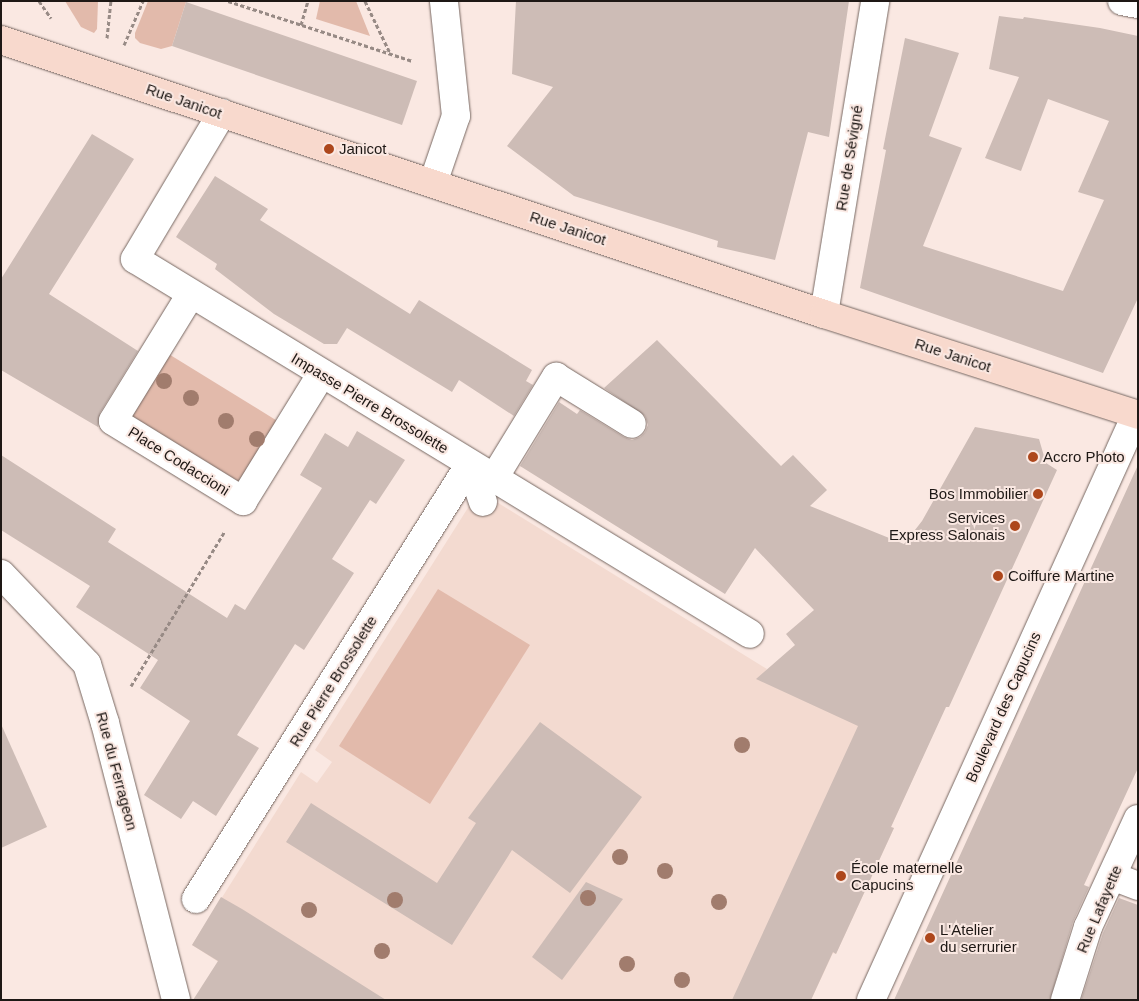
<!DOCTYPE html>
<html>
<head>
<meta charset="utf-8">
<style>
  body { margin:0 }
  #map { position:relative; width:1139px; height:1001px; overflow:hidden; background:#fae8e2; font-family:Helvetica,sans-serif }
  div>[style] { position:absolute }
  .built>* { inset:0; background:#f3dad0 }
  .green>* { inset:0; background:#e2baab }
  .building>* { inset:0; background:#cdbcb6 }
  .path>* { height:3px; margin-top:-1.5px; transform-origin:0; background:repeating-linear-gradient(90deg,#978a85 0 4px,transparent 0 6.5px) }
  .roads { filter:drop-shadow(0 0 1px #776862) drop-shadow(0 0 1px #776862) }
  .minor>* { height:28px; margin:-14px; padding:0 14px; transform-origin:14px; border-radius:14px; background:#fff }
  .major>* { height:28px; margin:-14px; padding:0 14px; transform-origin:14px; border-radius:14px; background:#f8d9cd }
  .trees>* { width:16px; height:16px; margin:-8px; border-radius:50%; background:#a17c6d }
  .dots>* { width:14px; height:14px; translate:-50% -50%; box-sizing:border-box; border:2px solid #fae8e2; border-radius:50% }
  span { translate:-50% -50%; white-space:nowrap; text-align:center; line-height:1.15; -webkit-text-stroke:4px #fae8e2; paint-order:stroke }
  .street-label { font-size:15px; color:#1e1815 }
  .poi-label { font-size:15px; color:#1e1815 }
  .left { translate:0 -50%; text-align:left }
  .right { translate:-100% -50%; text-align:right }
  .frame { position:absolute; inset:0; border:2px solid #1e1815; pointer-events:none }
</style>
</head>
<body>
<div id="map">
  <div class="built">
    <i style="clip-path:polygon(495px 501px,767px 669px,764px 673px,940px 719px,891px 827px,894px 828px,836px 954px,833px 953px,811px 1000px,278px 1000px,192px 945px,301px 772px,317px 783px,332px 762px,315px 750px,471px 503px)"></i>
  </div>
  <div class="green">
    <i style="clip-path:polygon(65px 1px,98px 1px,97px 29px,94px 33px,81px 27px)"></i>
    <i style="clip-path:polygon(148px 1px,186px 2px,172px 46px,161px 49px,140px 43px,135px 38px,135px 33px)"></i>
    <i style="clip-path:polygon(320px 1px,356px 1px,370px 36px,316px 19px)"></i>
    <i style="clip-path:polygon(167px 353px,279px 422px,241px 483px,129px 414px)"></i>
    <i style="clip-path:polygon(438px 589px,530px 645px,430px 804px,339px 746px)"></i>
  </div>
  <div class="building">
    <i style="clip-path:polygon(516px 1px,849px 1px,829px 137px,808px 132px,775px 260px,717px 247px,718px 241px,574px 196px,507px 146px,553px 87px,512px 74px)"></i>
    <i style="clip-path:polygon(186px 2px,417px 81px,402px 125px,172px 46px)"></i>
    <i style="clip-path:polygon(999px 16px,1023px 19px,1024px 17px,1100px 28px,1138px 36px,1138px 298px,1103px 373px,860px 288px,886px 150px,883px 149px,905px 38px,959px 53px,929px 136px,962px 148px,923px 246px,1063px 291px,1104px 200px,1078px 192px,1109px 121px,1048px 99px,1021px 171px,985px 158px,1019px 77px,989px 69px)"></i>
    <i style="clip-path:polygon(92px 134px,134px 159px,49px 294px,138px 351px,100px 413px,98px 427px,1px 370px,1px 279px)"></i>
    <i style="clip-path:polygon(215px 176px,268px 209px,260px 220px,410px 314px,419px 300px,532px 370px,526px 381px,533px 385px,514px 416px,459px 380px,452px 392px,347px 328px,337px 344px,324px 344px,274px 314px,215px 269px,217px 264px,176px 237px)"></i>
    <i style="clip-path:polygon(657px 340px,781px 466px,793px 455px,827px 490px,810px 506px,904px 544px,922px 521px,975px 427px,1039px 439px,1046px 463px,1057px 470px,949px 707px,946px 707px,891px 827px,894px 828px,836px 954px,833px 952px,811px 1000px,732px 1000px,858px 726px,756px 679px,795px 645px,786px 634px,814px 610px,755px 548px,725px 594px,520px 466px,559px 402px,577px 414px,580px 410px,624px 437px,632px 440px,640px 437px,645px 432px,648px 425px,645px 416px,604px 388px)"></i>
    <i style="clip-path:polygon(357px 431px,405px 460px,376px 504px,370px 500px,332px 559px,354px 573px,304px 650px,295px 644px,237px 735px,259px 748px,216px 816px,193px 801px,181px 819px,144px 795px,190px 721px,140px 688px,158px 660px,76px 607px,90px 586px,1px 530px,1px 455px,116px 529px,108px 542px,227px 618px,235px 604px,245px 610px,322px 488px,300px 475px,325px 433px,348px 447px)"></i>
    <i style="clip-path:polygon(1138px 465px,1138px 768px,1084px 885px,1089px 887px,1073px 922px,1050px 1000px,894px 1000px)"></i>
    <i style="clip-path:polygon(540px 722px,642px 797px,570px 893px,512px 850px,452px 945px,286px 842px,311px 803px,437px 883px,476px 823px,468px 818px)"></i>
    <i style="clip-path:polygon(1px 724px,47px 827px,1px 848px)"></i>
    <i style="clip-path:polygon(586px 882px,623px 899px,562px 980px,532px 957px)"></i>
    <i style="clip-path:polygon(221px 897px,242px 909px,386px 1000px,193px 1000px,218px 961px,192px 945px)"></i>
    <i style="clip-path:polygon(1119px 898px,1138px 905px,1138px 1000px,1081px 1000px,1103px 933px)"></i>
  </div>
  <div class="path">
    <i style="left:39px;top:1px;width:21px;rotate:55deg"></i>
    <i style="left:228px;top:1px;width:194px;rotate:18deg"></i>
    <i style="left:365px;top:1px;width:58px;rotate:64.3deg"></i>
    <i style="left:301px;top:25px;width:25px;rotate:-74deg"></i>
    <i style="left:107px;top:38px;width:37px;rotate:-84deg"></i>
    <i style="left:124px;top:45px;width:48px;rotate:-66.6deg"></i>
    <i style="left:131px;top:686px;width:181px;rotate:-58.8deg"></i>
  </div>
  <div class="roads">
    <div class="minor">
      <i style="left:1122px;top:1px;width:16px;rotate:11deg"></i>
      <i style="left:222px;top:113px;width:170px;rotate:120.8deg"></i>
      <i style="left:135px;top:259px;width:720px;rotate:31.37deg"></i>
      <i style="left:433px;top:183px;width:71px;rotate:-71.1deg"></i>
      <i style="left:456px;top:116px;width:116px;rotate:-96deg"></i>
      <i style="left:191px;top:294px;width:149px;rotate:121.6deg"></i>
      <i style="left:113px;top:421px;width:153px;rotate:31.6deg"></i>
      <i style="left:243px;top:501px;width:150px;rotate:-58.3deg"></i>
      <i style="left:824px;top:314px;width:317px;rotate:-80.7deg"></i>
      <i style="left:470px;top:464px;width:40px;rotate:71.1deg"></i>
      <i style="left:494px;top:478px;width:119px;rotate:-58.5deg"></i>
      <i style="left:556px;top:377px;width:89px;rotate:31.7deg"></i>
      <i style="left:1px;top:574px;width:124px;rotate:46.3deg"></i>
      <i style="left:87px;top:664px;width:62px;rotate:73deg"></i>
      <i style="left:105px;top:723px;width:286px;rotate:75.6deg"></i>
      <i style="left:1112px;top:876px;width:28px;rotate:21deg"></i>
      <i style="left:196px;top:899px;width:514px;rotate:-57.79deg"></i>
      <i style="left:871px;top:1000px;width:642px;rotate:-65.63deg"></i>
      <i style="left:1065px;top:1000px;width:77px;rotate:-72.5deg"></i>
      <i style="left:1088px;top:927px;width:119px;rotate:-65.2deg"></i>
    </div>
    <div class="major">
      <i style="left:1px;top:40px;width:867px;rotate:18.41deg"></i>
      <i style="left:824px;top:314px;width:330px;rotate:17.8deg"></i>
    </div>
  </div>
  <div class="trees">
    <i style="left:164px;top:381px"></i>
    <i style="left:191px;top:398px"></i>
    <i style="left:226px;top:421px"></i>
    <i style="left:257px;top:439px"></i>
    <i style="left:742px;top:745px"></i>
    <i style="left:620px;top:857px"></i>
    <i style="left:665px;top:871px"></i>
    <i style="left:588px;top:898px"></i>
    <i style="left:395px;top:900px"></i>
    <i style="left:719px;top:902px"></i>
    <i style="left:309px;top:910px"></i>
    <i style="left:382px;top:951px"></i>
    <i style="left:627px;top:964px"></i>
    <i style="left:682px;top:980px"></i>
  </div>
  <div class="dots">
    <i style="left:329px;top:149px;background:#ad471c"></i>
    <i style="left:1033px;top:457px;background:#ad471c"></i>
    <i style="left:1038px;top:494px;background:#ad471c"></i>
    <i style="left:1015px;top:526px;background:#ad471c"></i>
    <i style="left:998px;top:576px;background:#ad471c"></i>
    <i style="left:841px;top:876px;background:#ad471c"></i>
    <i style="left:930px;top:938px;background:#ad471c"></i>
  </div>
  <div class="street-label">
    <span style="left:184px;top:101px;rotate:19deg">Rue Janicot</span>
    <span style="left:849px;top:158px;rotate:-81deg">Rue de Sévigné</span>
    <span style="left:568px;top:228px;rotate:18deg">Rue Janicot</span>
    <span style="left:953px;top:355px;rotate:18deg">Rue Janicot</span>
    <span style="left:370px;top:403px;rotate:31deg">Impasse Pierre Brossolette</span>
    <span style="left:179px;top:461px;rotate:32deg">Place Codaccioni</span>
    <span style="left:333px;top:681px;rotate:-58deg">Rue Pierre Brossolette</span>
    <span style="left:1003px;top:707px;rotate:-66deg">Boulevard des Capucins</span>
    <span style="left:117px;top:771px;rotate:75deg">Rue du Ferrageon</span>
    <span style="left:1099px;top:909px;rotate:-67deg">Rue Lafayette</span>
  </div>
  <div class="poi-label">
    <span class="left" style="left:339px;top:149px">Janicot</span>
    <span class="left" style="left:1043px;top:457px">Accro Photo</span>
    <span class="right" style="left:1028px;top:494px">Bos Immobilier</span>
    <span class="right" style="left:1005px;top:526px">Services<br>Express Salonais</span>
    <span class="left" style="left:1008px;top:576px">Coiffure Martine</span>
    <span class="left" style="left:851px;top:876px">École maternelle<br>Capucins</span>
    <span class="left" style="left:940px;top:938px">L'Atelier<br>du serrurier</span>
  </div>
  <div class="frame"></div>
</div>
</body>
</html>
